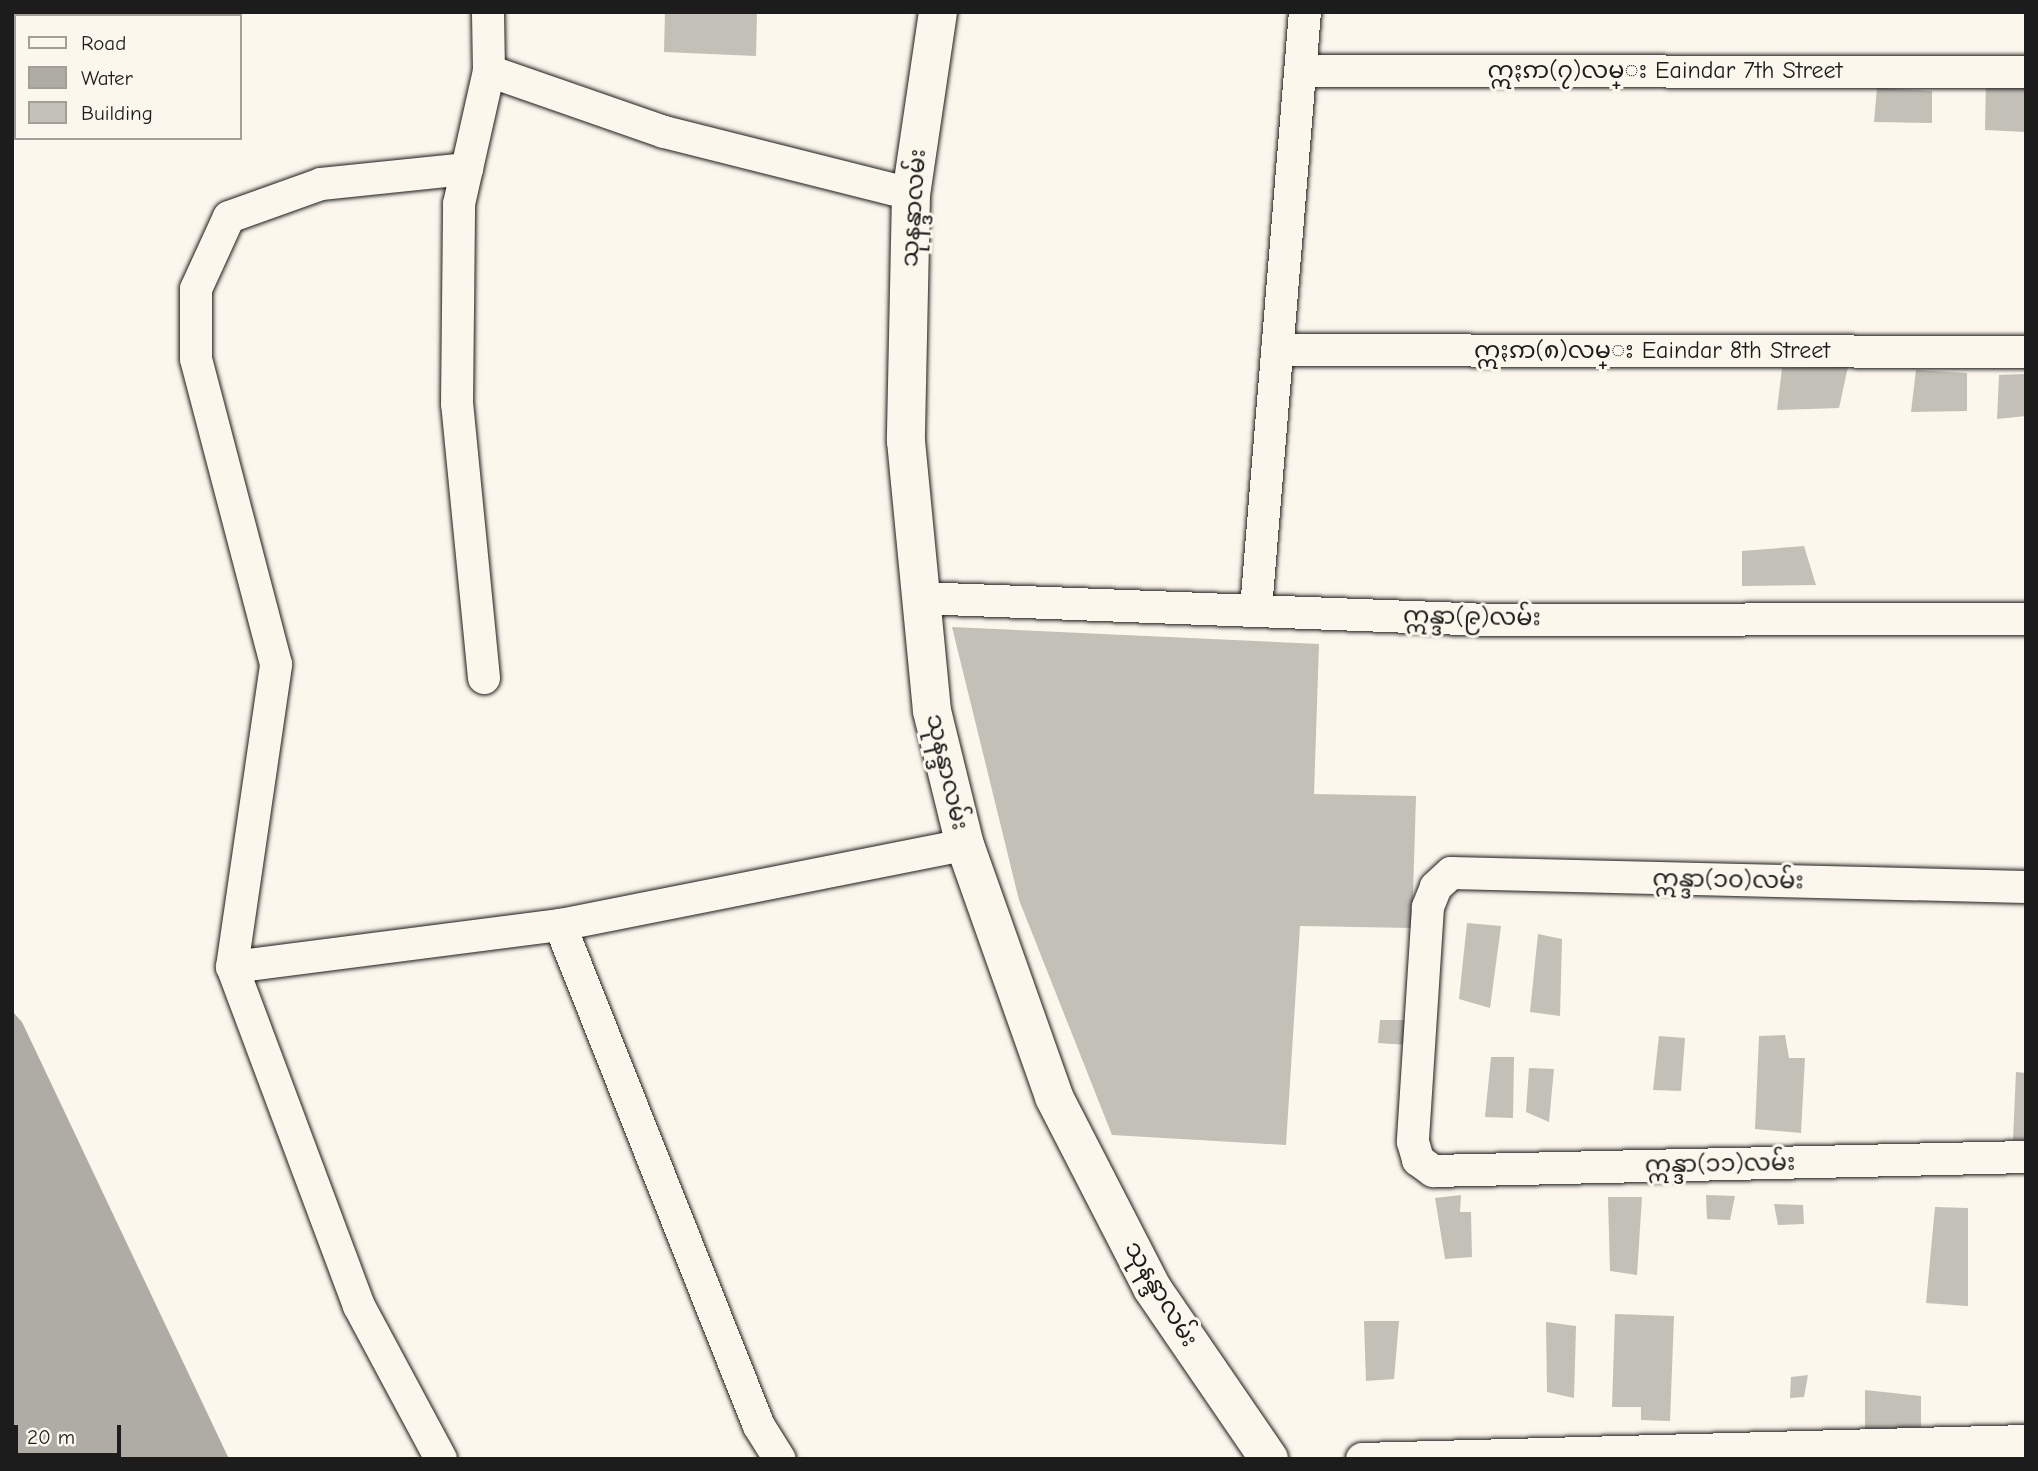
<!DOCTYPE html>
<html>
<head>
<meta charset="utf-8">
<style>
  body { margin:0 }
  #map { position:relative; width:2038px; height:1471px; overflow:hidden; background:#fbf7ec; font-family:"Comic Neue","Noto Sans Myanmar",sans-serif }
  div>[style] { position:absolute }
  .water>* { inset:0; background:#afaca5 }
  .building>* { inset:0; background:#c3c0b8 }
  .roads { filter:drop-shadow(0 0 2px #1c1c1c) drop-shadow(0 0 2px #1c1c1c) }
  .minor>* { height:32px; margin:-16px; padding:0 16px; transform-origin:16px; border-radius:16px; background:#fbf7ec }
  .secondary>* { height:38px; margin:-19px; padding:0 19px; transform-origin:19px; border-radius:19px; background:#fbf7ec }
  span { translate:-50% -50%; white-space:nowrap; text-align:center; line-height:1.15; -webkit-text-stroke:6px #fbf7ec; paint-order:stroke }
  .street-label { font-size:24px; color:#1c1c1c }
  .frame { position:absolute; inset:0; border:14px solid #1c1c1c; pointer-events:none }
  .legend { position:absolute; left:14px; top:14px; width:228px; height:126px; box-sizing:border-box; background:#fbf7ec; border:2px solid #a29f99; margin:0; padding:9px 12px; list-style:none; font-size:21px; color:#1c1c1c }
  .legend li { display:flex; align-items:center; gap:14px; height:35px }
  .legend b { width:35px; border:2px solid #a29f99 }
  .scale { position:absolute; left:14px; top:1425px; width:107px; height:32px; box-sizing:border-box; border:4px solid #1c1c1c; border-top:0; padding-left:9px; font-size:21px; line-height:24px; white-space:nowrap; color:#1c1c1c; -webkit-text-stroke:5px #fbf7ec; paint-order:stroke }
</style>
</head>
<body>
<div id="map">
  <div class="water">
    <i style="clip-path:polygon(12px 1011px,22px 1022px,229px 1459px,12px 1459px)"></i>
  </div>
  <div class="building">
    <i style="clip-path:polygon(665px 12px,757px 12px,756px 56px,664px 52px)"></i>
    <i style="clip-path:polygon(1986px 79px,2026px 87px,2026px 132px,1985px 130px)"></i>
    <i style="clip-path:polygon(1877px 88px,1932px 91px,1932px 123px,1874px 122px)"></i>
    <i style="clip-path:polygon(1848px 367px,1839px 408px,1777px 410px,1782px 368px)"></i>
    <i style="clip-path:polygon(1916px 370px,1967px 373px,1967px 411px,1911px 412px)"></i>
    <i style="clip-path:polygon(2026px 374px,2026px 416px,1997px 419px,1999px 375px)"></i>
    <i style="clip-path:polygon(1804px 546px,1816px 585px,1742px 586px,1742px 551px)"></i>
    <i style="clip-path:polygon(952px 627px,1319px 644px,1314px 794px,1416px 796px,1412px 928px,1300px 926px,1286px 1145px,1112px 1135px,1019px 900px)"></i>
    <i style="clip-path:polygon(1467px 923px,1501px 926px,1490px 1008px,1459px 999px)"></i>
    <i style="clip-path:polygon(1538px 934px,1562px 939px,1560px 1016px,1530px 1012px)"></i>
    <i style="clip-path:polygon(1380px 1020px,1410px 1020px,1408px 1045px,1378px 1043px)"></i>
    <i style="clip-path:polygon(1785px 1035px,1789px 1058px,1805px 1058px,1801px 1133px,1755px 1129px,1759px 1036px)"></i>
    <i style="clip-path:polygon(1659px 1036px,1685px 1038px,1681px 1091px,1653px 1090px)"></i>
    <i style="clip-path:polygon(1491px 1057px,1514px 1057px,1513px 1118px,1485px 1117px)"></i>
    <i style="clip-path:polygon(1529px 1068px,1554px 1069px,1549px 1122px,1526px 1112px)"></i>
    <i style="clip-path:polygon(2016px 1072px,2026px 1073px,2026px 1140px,2013px 1140px)"></i>
    <i style="clip-path:polygon(1461px 1195px,1460px 1212px,1471px 1212px,1472px 1257px,1445px 1259px,1435px 1198px)"></i>
    <i style="clip-path:polygon(1706px 1195px,1735px 1196px,1730px 1220px,1707px 1219px)"></i>
    <i style="clip-path:polygon(1608px 1197px,1642px 1197px,1637px 1275px,1610px 1271px)"></i>
    <i style="clip-path:polygon(1774px 1204px,1803px 1205px,1804px 1224px,1778px 1225px)"></i>
    <i style="clip-path:polygon(1935px 1207px,1968px 1208px,1968px 1306px,1926px 1303px)"></i>
    <i style="clip-path:polygon(1615px 1314px,1674px 1316px,1670px 1421px,1641px 1420px,1641px 1407px,1612px 1407px)"></i>
    <i style="clip-path:polygon(1364px 1321px,1399px 1321px,1394px 1379px,1366px 1381px)"></i>
    <i style="clip-path:polygon(1546px 1322px,1576px 1326px,1574px 1398px,1547px 1392px)"></i>
    <i style="clip-path:polygon(1808px 1375px,1804px 1397px,1790px 1398px,1791px 1377px)"></i>
    <i style="clip-path:polygon(1865px 1390px,1921px 1396px,1921px 1427px,1865px 1429px)"></i>
  </div>
  <div class="roads">
    <div class="minor">
      <i style="left:489px;top:71px;width:185px;rotate:19.2deg"></i>
      <i style="left:664px;top:132px;width:255px;rotate:14.1deg"></i>
      <i style="left:1304px;top:71px;width:722px;rotate:0.08deg"></i>
      <i style="left:1277px;top:350px;width:749px;rotate:0.15deg"></i>
      <i style="left:919px;top:598px;width:570px;rotate:2.21deg"></i>
      <i style="left:1489px;top:620px;width:537px;rotate:-0.11deg"></i>
      <i style="left:1256px;top:609px;width:599px;rotate:-85.31deg"></i>
      <i style="left:484px;top:678px;width:275px;rotate:-95.6deg"></i>
      <i style="left:457px;top:404px;width:200px;rotate:-89.4deg"></i>
      <i style="left:459px;top:204px;width:136px;rotate:-77.3deg"></i>
      <i style="left:489px;top:71px;width:59px;rotate:-91deg"></i>
      <i style="left:2026px;top:887px;width:575px;rotate:-178.61deg"></i>
      <i style="left:1451px;top:873px;width:21px;rotate:137deg"></i>
      <i style="left:1436px;top:887px;width:22px;rotate:112deg"></i>
      <i style="left:1428px;top:907px;width:235px;rotate:93.7deg"></i>
      <i style="left:1413px;top:1142px;width:19px;rotate:74deg"></i>
      <i style="left:1418px;top:1160px;width:19px;rotate:36deg"></i>
      <i style="left:1433px;top:1171px;width:593px;rotate:-1.35deg"></i>
      <i style="left:560px;top:925px;width:539px;rotate:68.34deg"></i>
      <i style="left:759px;top:1426px;width:39px;rotate:58deg"></i>
      <i style="left:232px;top:967px;width:331px;rotate:-7.3deg"></i>
      <i style="left:560px;top:925px;width:413px;rotate:-11.2deg"></i>
      <i style="left:441px;top:1459px;width:174px;rotate:-118.2deg"></i>
      <i style="left:359px;top:1306px;width:362px;rotate:-110.5deg"></i>
      <i style="left:232px;top:967px;width:306px;rotate:-81.7deg"></i>
      <i style="left:276px;top:664px;width:315px;rotate:-104.7deg"></i>
      <i style="left:196px;top:359px;width:70px;rotate:-90deg"></i>
      <i style="left:196px;top:289px;width:79px;rotate:-65.4deg"></i>
      <i style="left:229px;top:217px;width:98px;rotate:-19.7deg"></i>
      <i style="left:321px;top:184px;width:147px;rotate:-5.9deg"></i>
      <i style="left:1362px;top:1459px;width:664px;rotate:-1.55deg"></i>
    </div>
    <div class="secondary">
      <i style="left:938px;top:12px;width:184px;rotate:98.4deg"></i>
      <i style="left:911px;top:194px;width:247px;rotate:91.2deg"></i>
      <i style="left:906px;top:441px;width:271px;rotate:84.5deg"></i>
      <i style="left:932px;top:711px;width:138px;rotate:76.2deg"></i>
      <i style="left:965px;top:845px;width:267px;rotate:70.5deg"></i>
      <i style="left:1054px;top:1097px;width:215px;rotate:62.8deg"></i>
      <i style="left:1152px;top:1288px;width:207px;rotate:55.6deg"></i>
    </div>
  </div>
  <div class="street-label">
    <span style="left:1665px;top:71px">ဣႏၵာ(၇)လမ္း Eaindar 7th Street</span>
    <span style="left:914px;top:208px;rotate:-86deg">သုနန္ဒာလမ်း</span>
    <span style="left:1652px;top:351px">ဣႏၵာ(၈)လမ္း Eaindar 8th Street</span>
    <span style="left:1472px;top:617px;rotate:1deg">ဣန္ဒာ(၉)လမ်း</span>
    <span style="left:947px;top:772px;rotate:77deg">သုနန္ဒာလမ်း</span>
    <span style="left:1728px;top:880px;rotate:1deg">ဣန္ဒာ(၁၀)လမ်း</span>
    <span style="left:1720px;top:1164px;rotate:-1deg">ဣန္ဒာ(၁၁)လမ်း</span>
    <span style="left:1161px;top:1294px;rotate:59deg">သုနန္ဒာလမ်း</span>
  </div>
  <div class="frame"></div>
  <ul class="legend">
  <li><b style="height:9px;background:#fbf7ec"></b>Road</li>
  <li><b style="height:19px;background:#afaca5"></b>Water</li>
  <li><b style="height:19px;background:#c3c0b8"></b>Building</li>
  </ul>
  <div class="scale">20 m</div>
</div>
</body>
</html>
